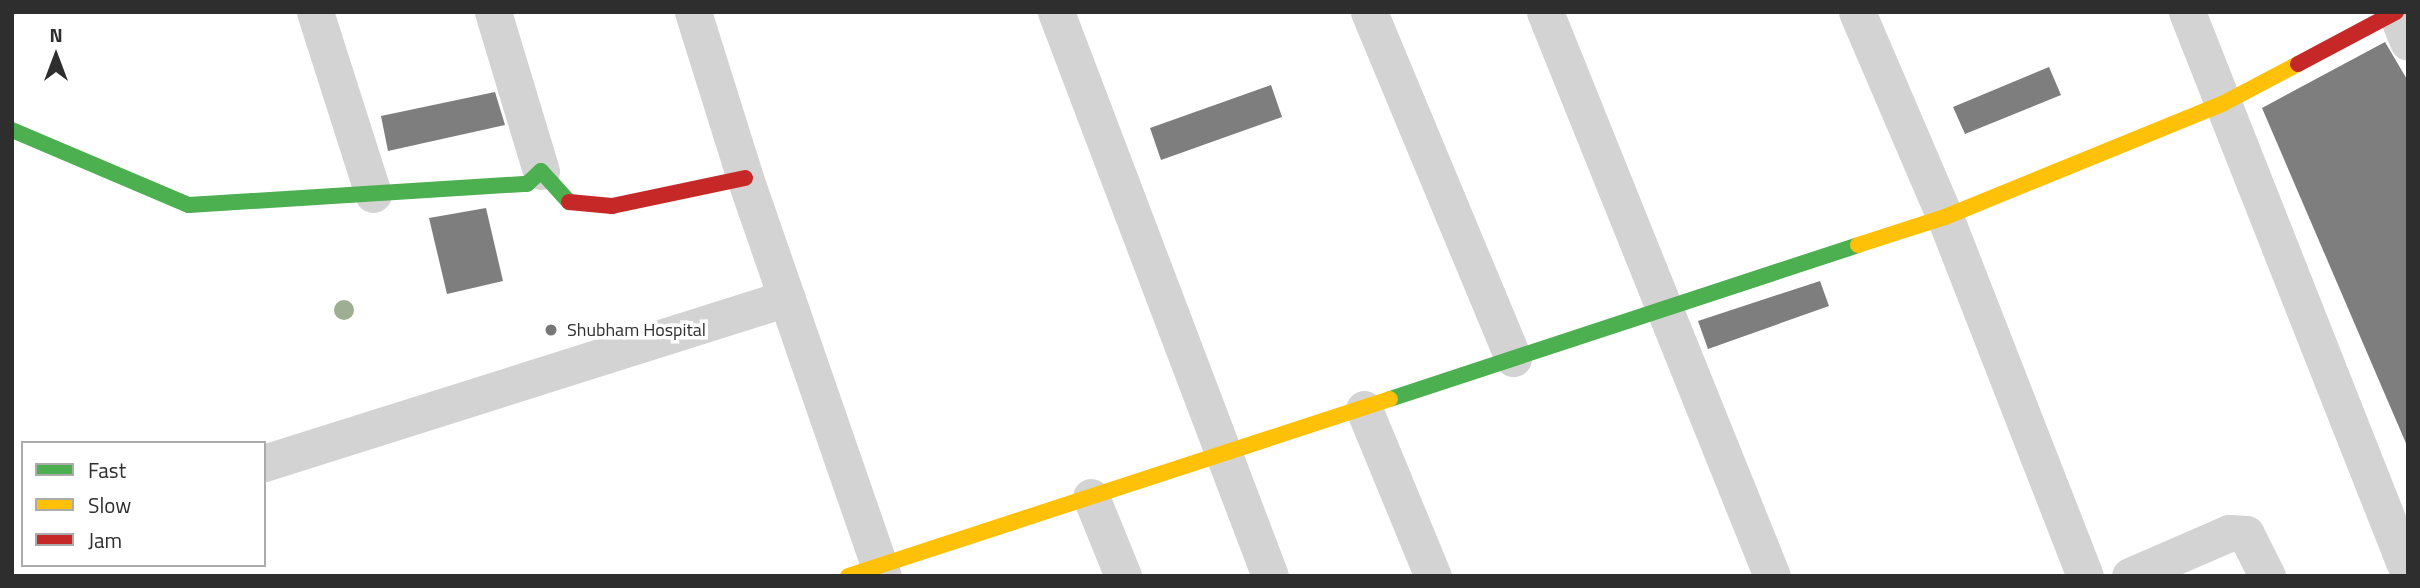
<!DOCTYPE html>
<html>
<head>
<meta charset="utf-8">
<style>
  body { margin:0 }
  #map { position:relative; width:2420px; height:588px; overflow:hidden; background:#fff; font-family:"Titillium Web",sans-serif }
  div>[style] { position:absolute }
  .building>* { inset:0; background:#7e7e7e }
  .street>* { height:37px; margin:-18.5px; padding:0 18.5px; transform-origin:18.5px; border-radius:18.5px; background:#d3d3d3 }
  .fast>* { height:16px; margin:-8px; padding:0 8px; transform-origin:8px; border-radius:8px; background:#4caf50 }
  .slow>* { height:16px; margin:-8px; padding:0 8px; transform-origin:8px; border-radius:8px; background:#ffc107 }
  .jam>* { height:16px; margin:-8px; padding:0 8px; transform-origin:8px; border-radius:8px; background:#c62828 }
  .trees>* { width:20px; height:20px; margin:-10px; border-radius:50%; background:#9eae92 }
  .dots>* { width:19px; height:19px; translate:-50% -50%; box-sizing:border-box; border:4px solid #fff; border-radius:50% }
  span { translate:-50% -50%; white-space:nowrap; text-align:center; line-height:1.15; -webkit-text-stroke:7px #fff; paint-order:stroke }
  .poi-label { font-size:18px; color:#2e2e2e }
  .left { translate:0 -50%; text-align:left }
  .frame { position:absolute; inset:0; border:14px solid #2e2e2e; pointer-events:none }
  .legend { position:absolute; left:21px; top:441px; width:245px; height:126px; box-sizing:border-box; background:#fff; border:2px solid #ababab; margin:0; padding:9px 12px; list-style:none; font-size:21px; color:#2e2e2e }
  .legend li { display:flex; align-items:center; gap:14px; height:35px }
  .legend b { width:35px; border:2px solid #ababab }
  .north { position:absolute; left:21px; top:21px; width:70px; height:70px; -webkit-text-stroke:5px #fff; paint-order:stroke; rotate:0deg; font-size:19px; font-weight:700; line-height:28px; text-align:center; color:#2e2e2e }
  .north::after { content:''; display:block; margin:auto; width:24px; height:32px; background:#2e2e2e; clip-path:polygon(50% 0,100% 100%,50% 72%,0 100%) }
</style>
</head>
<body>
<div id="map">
  <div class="building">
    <i style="clip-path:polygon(2385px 42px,2408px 81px,2408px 448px,2262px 108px)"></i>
    <i style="clip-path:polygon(2049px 67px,2061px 95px,1965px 134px,1953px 107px)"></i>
    <i style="clip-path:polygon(1271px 85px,1282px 117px,1161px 160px,1150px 128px)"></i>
    <i style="clip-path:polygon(495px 92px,505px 125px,388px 151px,381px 116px)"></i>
    <i style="clip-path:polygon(486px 208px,503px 281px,447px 294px,429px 218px)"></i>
    <i style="clip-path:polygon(1820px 281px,1829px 306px,1708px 349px,1698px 321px)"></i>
  </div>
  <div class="street">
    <i style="left:315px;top:12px;width:191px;rotate:72.3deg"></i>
    <i style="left:493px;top:12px;width:166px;rotate:73.2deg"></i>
    <i style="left:693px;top:12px;width:174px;rotate:72.6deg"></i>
    <i style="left:745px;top:178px;width:421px;rotate:70.9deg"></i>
    <i style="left:1056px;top:12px;width:603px;rotate:69.22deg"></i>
    <i style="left:1369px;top:12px;width:375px;rotate:67.4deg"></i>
    <i style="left:1545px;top:12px;width:608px;rotate:68.08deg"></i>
    <i style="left:1857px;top:12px;width:223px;rotate:66.8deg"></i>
    <i style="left:1945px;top:217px;width:385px;rotate:68.7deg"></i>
    <i style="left:2187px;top:12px;width:602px;rotate:68.46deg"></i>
    <i style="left:2396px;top:12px;width:32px;rotate:68deg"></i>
    <i style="left:1364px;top:409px;width:181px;rotate:67.6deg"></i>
    <i style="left:264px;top:463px;width:548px;rotate:-17.51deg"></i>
    <i style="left:1091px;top:497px;width:85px;rotate:67.9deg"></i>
    <i style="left:2130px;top:576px;width:108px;rotate:-23.5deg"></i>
    <i style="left:2229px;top:533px;width:17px;rotate:3deg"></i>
    <i style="left:2246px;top:534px;width:47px;rotate:63.4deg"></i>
  </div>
  <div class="fast">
    <i style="left:12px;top:130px;width:192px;rotate:23deg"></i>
    <i style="left:189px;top:205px;width:339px;rotate:-3.6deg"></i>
    <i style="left:527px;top:184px;width:19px;rotate:-43deg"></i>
    <i style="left:541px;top:171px;width:42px;rotate:47.9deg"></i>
    <i style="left:1390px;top:399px;width:493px;rotate:-18.2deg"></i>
  </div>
  <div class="slow">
    <i style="left:1858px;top:245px;width:91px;rotate:-17.8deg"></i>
    <i style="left:1945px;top:217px;width:299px;rotate:-22.2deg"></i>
    <i style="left:2222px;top:104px;width:86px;rotate:-27.8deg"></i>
    <i style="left:848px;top:576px;width:570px;rotate:-18.09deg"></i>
  </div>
  <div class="jam">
    <i style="left:2298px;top:64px;width:111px;rotate:-28deg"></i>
    <i style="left:569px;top:202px;width:43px;rotate:5.3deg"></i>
    <i style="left:612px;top:206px;width:136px;rotate:-11.9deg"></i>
  </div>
  <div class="trees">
    <i style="left:344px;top:310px"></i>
  </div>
  <div class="dots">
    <i style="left:551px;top:330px;background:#777"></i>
  </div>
  <div class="poi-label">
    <span class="left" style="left:567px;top:330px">Shubham Hospital</span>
  </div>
  <div class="frame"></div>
  <ul class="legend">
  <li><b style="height:9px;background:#4caf50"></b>Fast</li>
  <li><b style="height:9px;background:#ffc107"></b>Slow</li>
  <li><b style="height:9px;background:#c62828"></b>Jam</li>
  </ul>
  <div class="north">N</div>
</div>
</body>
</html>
